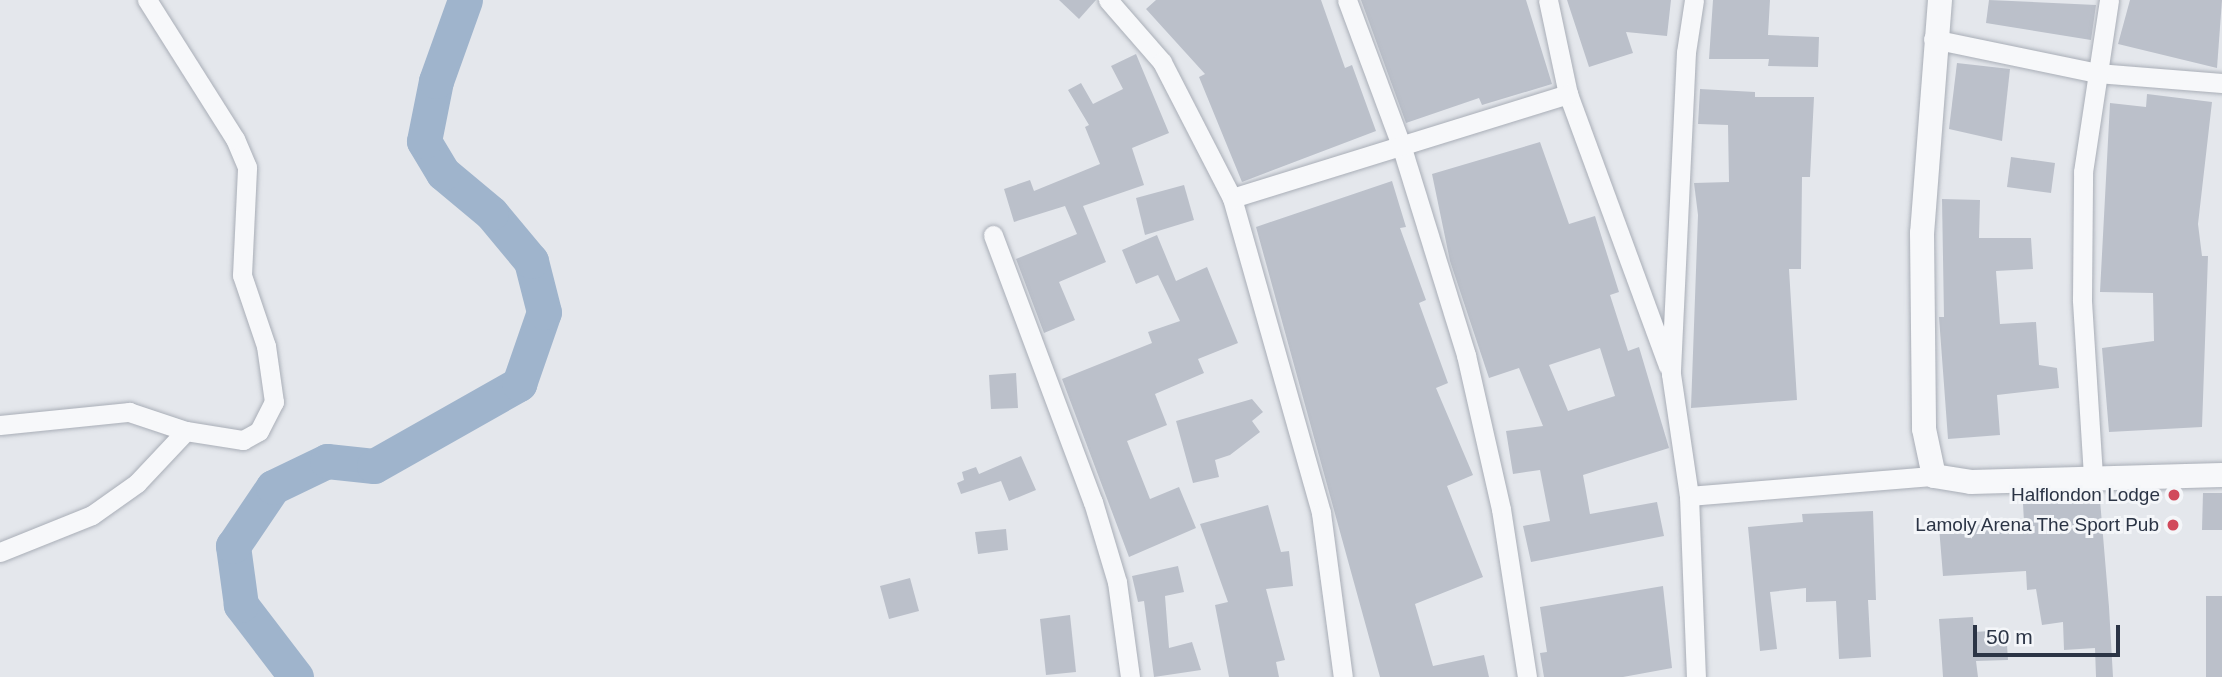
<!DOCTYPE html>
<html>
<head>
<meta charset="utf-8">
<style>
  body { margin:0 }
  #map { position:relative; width:2222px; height:677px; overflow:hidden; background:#e4e7ec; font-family:Arial,sans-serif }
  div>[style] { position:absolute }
  .river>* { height:35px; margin:-17.5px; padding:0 17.5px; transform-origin:17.5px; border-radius:17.5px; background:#9fb4cc }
  .building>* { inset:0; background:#bbc0ca }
  .roads { filter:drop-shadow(0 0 2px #a9aeb7) drop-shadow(0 0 2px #a9aeb7) }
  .minor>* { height:19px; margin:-9.5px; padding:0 9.5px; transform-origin:9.5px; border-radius:9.5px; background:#f7f8fa }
  .tertiary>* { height:24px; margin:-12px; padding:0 12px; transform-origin:12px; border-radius:12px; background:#f7f8fa }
  .dots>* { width:19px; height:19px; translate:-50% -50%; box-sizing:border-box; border:4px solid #f4f6f9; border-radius:50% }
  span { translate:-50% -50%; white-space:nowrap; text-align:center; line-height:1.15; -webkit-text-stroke:6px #f4f6f9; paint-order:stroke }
  .poi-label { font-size:19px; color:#2b3445 }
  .right { translate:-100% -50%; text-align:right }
  .scale { position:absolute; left:1973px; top:625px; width:147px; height:32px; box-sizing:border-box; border:4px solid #2b3445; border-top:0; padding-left:9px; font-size:21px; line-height:24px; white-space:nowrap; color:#2b3445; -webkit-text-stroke:5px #f4f6f9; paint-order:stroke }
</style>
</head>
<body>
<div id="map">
  <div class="river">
    <i style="left:296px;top:677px;width:91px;rotate:-127.4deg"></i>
    <i style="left:241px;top:605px;width:60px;rotate:-97.7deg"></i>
    <i style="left:233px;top:546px;width:71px;rotate:-55.9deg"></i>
    <i style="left:273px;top:487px;width:60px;rotate:-25.7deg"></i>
    <i style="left:327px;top:461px;width:47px;rotate:6.1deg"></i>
    <i style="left:374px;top:466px;width:167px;rotate:-29.5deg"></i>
    <i style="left:519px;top:384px;width:76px;rotate:-70.9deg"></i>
    <i style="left:544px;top:312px;width:53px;rotate:-104.3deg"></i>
    <i style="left:531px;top:261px;width:62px;rotate:-129.8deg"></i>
    <i style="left:491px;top:213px;width:62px;rotate:-140.2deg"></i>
    <i style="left:443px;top:173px;width:37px;rotate:-121deg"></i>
    <i style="left:424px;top:141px;width:61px;rotate:-78.7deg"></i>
    <i style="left:436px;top:81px;width:86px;rotate:-70.3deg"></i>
  </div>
  <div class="building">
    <i style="clip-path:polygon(1059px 0,1096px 0,1079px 19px)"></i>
    <i style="clip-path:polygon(1156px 0,1321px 0,1345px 68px,1352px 65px,1376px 131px,1242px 182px,1199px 77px,1205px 74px,1146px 9px)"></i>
    <i style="clip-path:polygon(1361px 0,1526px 0,1552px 84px,1482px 105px,1479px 98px,1406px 123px)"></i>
    <i style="clip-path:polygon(1567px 0,1671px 0,1667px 36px,1626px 32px,1633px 53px,1589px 67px)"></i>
    <i style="clip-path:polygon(1713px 0,1770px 0,1768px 35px,1819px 37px,1818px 67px,1768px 66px,1769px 59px,1709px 59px)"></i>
    <i style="clip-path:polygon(1989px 0,2096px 5px,2091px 40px,1986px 23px)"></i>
    <i style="clip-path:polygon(2130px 0,2222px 0,2217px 68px,2118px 44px)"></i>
    <i style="clip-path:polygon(1136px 54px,1169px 133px,1132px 148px,1144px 185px,1083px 206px,1106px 262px,1059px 282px,1075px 320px,1044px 333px,1016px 259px,1077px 234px,1065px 206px,1014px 222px,1004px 189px,1030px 180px,1034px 191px,1100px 164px,1085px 127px,1089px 125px,1068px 90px,1081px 83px,1093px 104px,1123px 89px,1111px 66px)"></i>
    <i style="clip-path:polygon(1957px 63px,2010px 69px,2002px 141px,1949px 129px)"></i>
    <i style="clip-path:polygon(1700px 89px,1755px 92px,1755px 97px,1814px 97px,1810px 177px,1802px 177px,1801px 269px,1789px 269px,1797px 400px,1691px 408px,1698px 215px,1694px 183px,1729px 182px,1728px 125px,1698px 124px)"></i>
    <i style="clip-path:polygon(2147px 94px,2212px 102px,2198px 224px,2202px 256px,2208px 256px,2202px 427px,2109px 432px,2102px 348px,2154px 341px,2153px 293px,2100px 292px,2110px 103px,2146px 107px)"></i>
    <i style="clip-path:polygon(evenodd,1540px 142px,1569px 224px,1595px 216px,1619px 292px,1610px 295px,1628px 351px,1639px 347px,1669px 448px,1583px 475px,1590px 514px,1657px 502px,1664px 536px,1531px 562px,1523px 526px,1550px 521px,1540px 470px,1513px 474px,1506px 431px,1543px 426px,1519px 368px,1489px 378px,1450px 261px,1432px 174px,1540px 142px,1600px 348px,1615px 396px,1568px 411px,1549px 365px,1600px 348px)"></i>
    <i style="clip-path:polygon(2011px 157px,2055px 163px,2051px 193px,2007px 187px)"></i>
    <i style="clip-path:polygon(1392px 181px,1406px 227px,1400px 228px,1426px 300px,1419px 303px,1448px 383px,1436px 388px,1473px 475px,1447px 486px,1483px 577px,1415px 604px,1433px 666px,1484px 655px,1489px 677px,1380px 677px,1256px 227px)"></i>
    <i style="clip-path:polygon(1184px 185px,1194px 220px,1145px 235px,1136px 198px)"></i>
    <i style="clip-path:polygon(1942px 199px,1980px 200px,1979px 238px,2031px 238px,2033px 269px,1996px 271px,2000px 324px,2036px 322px,2039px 365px,2057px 368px,2059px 388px,1997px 395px,2000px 435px,1948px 439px,1939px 317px,1944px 317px)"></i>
    <i style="clip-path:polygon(1157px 235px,1176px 281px,1207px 267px,1238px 343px,1198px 359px,1204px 373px,1155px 394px,1167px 425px,1127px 441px,1150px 499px,1179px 487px,1196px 528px,1129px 557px,1062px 379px,1152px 343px,1148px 332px,1180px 321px,1158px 275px,1136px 284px,1122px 250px)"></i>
    <i style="clip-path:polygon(1016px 373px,1018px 408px,991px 409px,989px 375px)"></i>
    <i style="clip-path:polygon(1252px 399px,1263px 412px,1252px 421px,1260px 432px,1230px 455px,1215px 460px,1219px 477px,1193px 483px,1176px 421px)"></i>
    <i style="clip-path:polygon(1021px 456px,1036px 490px,1009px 501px,1001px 481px,961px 494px,957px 483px,964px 480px,962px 472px,976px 467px,979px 474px)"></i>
    <i style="clip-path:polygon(2203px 493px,2222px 493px,2222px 530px,2202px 530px)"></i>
    <i style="clip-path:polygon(2100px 500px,2109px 607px,2113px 677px,2096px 677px,2095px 648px,2064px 650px,2063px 622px,2042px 625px,2036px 589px,2027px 590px,2026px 571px,1943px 576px,1939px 527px,2024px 522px,2023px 504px)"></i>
    <i style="clip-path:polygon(1268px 505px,1281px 552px,1289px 551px,1293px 586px,1266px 589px,1285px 660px,1276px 662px,1279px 677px,1229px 677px,1215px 605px,1228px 602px,1200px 524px)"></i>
    <i style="clip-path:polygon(1873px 511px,1876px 600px,1868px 600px,1871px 657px,1839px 659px,1836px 601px,1806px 602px,1806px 588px,1770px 592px,1777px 649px,1760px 651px,1748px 527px,1803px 522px,1802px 514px)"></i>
    <i style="clip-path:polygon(1006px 529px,1008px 550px,978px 554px,975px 532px)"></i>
    <i style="clip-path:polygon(1178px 566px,1184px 592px,1165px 596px,1169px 648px,1192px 642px,1201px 670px,1154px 677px,1144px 601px,1138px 602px,1132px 576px)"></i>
    <i style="clip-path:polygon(910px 578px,919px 611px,889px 619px,880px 586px)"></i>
    <i style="clip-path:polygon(1663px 586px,1672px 668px,1623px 677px,1544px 677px,1540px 653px,1547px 652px,1540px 607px)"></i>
    <i style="clip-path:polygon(2206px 596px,2222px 596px,2222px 677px,2206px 677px)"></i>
    <i style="clip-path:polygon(1070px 615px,1076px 672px,1046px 675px,1040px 619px)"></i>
    <i style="clip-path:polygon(1973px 617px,1974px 632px,2006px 630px,2008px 660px,1976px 661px,1978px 677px,1943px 677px,1939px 619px)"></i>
  </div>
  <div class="roads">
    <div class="minor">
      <i style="left:1108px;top:0;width:82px;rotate:48.9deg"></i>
      <i style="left:1162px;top:62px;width:153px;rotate:62.8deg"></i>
      <i style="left:1232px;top:198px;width:327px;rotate:74.2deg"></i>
      <i style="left:1321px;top:513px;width:165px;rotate:82.4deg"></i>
      <i style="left:1347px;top:0;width:155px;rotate:69.6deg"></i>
      <i style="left:1401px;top:145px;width:220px;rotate:72.8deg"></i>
      <i style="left:1466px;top:355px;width:158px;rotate:77.2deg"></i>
      <i style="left:1501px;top:509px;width:170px;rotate:81.2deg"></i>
      <i style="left:1548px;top:0;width:96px;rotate:78deg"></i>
      <i style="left:1568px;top:94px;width:290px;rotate:69.8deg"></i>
      <i style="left:1694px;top:0;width:53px;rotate:98.7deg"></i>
      <i style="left:1686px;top:52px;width:322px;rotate:92.7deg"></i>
      <i style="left:1671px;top:374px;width:123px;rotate:81.6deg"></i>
      <i style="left:1689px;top:496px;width:181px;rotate:87.8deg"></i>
      <i style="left:1933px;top:39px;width:167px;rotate:11.7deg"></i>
      <i style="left:2097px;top:73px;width:125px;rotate:4.6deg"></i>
      <i style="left:1232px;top:198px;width:352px;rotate:-17.2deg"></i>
      <i style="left:993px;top:235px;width:285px;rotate:69.5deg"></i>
      <i style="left:1093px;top:502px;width:84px;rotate:73.3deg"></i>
      <i style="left:1117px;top:582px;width:96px;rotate:82.2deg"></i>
      <i style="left:0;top:425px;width:130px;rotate:-5.8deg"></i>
      <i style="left:129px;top:412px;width:60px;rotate:18.4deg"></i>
      <i style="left:186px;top:431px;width:58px;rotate:9deg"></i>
      <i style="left:243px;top:440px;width:18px;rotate:-29deg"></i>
      <i style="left:259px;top:431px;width:33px;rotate:-63deg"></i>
      <i style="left:274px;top:402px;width:57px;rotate:-98.1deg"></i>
      <i style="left:266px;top:346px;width:75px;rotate:-108.7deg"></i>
      <i style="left:242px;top:275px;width:108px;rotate:-87.3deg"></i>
      <i style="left:247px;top:167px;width:30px;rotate:-113deg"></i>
      <i style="left:235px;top:139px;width:165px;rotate:-122.3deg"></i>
      <i style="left:2093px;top:476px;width:177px;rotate:-93.6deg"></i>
      <i style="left:2082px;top:299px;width:127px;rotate:-89.5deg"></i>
      <i style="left:2083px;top:172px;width:174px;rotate:-81.4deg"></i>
      <i style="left:1689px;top:496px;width:246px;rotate:-4.7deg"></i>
      <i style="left:0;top:552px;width:99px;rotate:-21.9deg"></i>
      <i style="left:92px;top:515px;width:55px;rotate:-35.4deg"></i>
      <i style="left:137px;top:483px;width:71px;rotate:-46.7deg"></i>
    </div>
    <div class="tertiary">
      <i style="left:1940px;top:0;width:234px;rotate:94.4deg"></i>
      <i style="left:1922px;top:233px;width:196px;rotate:89.4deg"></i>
      <i style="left:1924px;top:429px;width:48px;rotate:78deg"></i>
      <i style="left:1934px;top:476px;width:37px;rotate:9deg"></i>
      <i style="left:1971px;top:482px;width:251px;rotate:-1.6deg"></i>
    </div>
  </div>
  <div class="dots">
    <i style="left:2174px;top:495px;background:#d1495b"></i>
    <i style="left:2173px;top:525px;background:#d1495b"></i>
  </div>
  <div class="poi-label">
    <span class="right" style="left:2160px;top:495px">Halflondon Lodge</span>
    <span class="right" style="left:2159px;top:525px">Lamoly Arena The Sport Pub</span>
  </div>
  <div class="scale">50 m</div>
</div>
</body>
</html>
